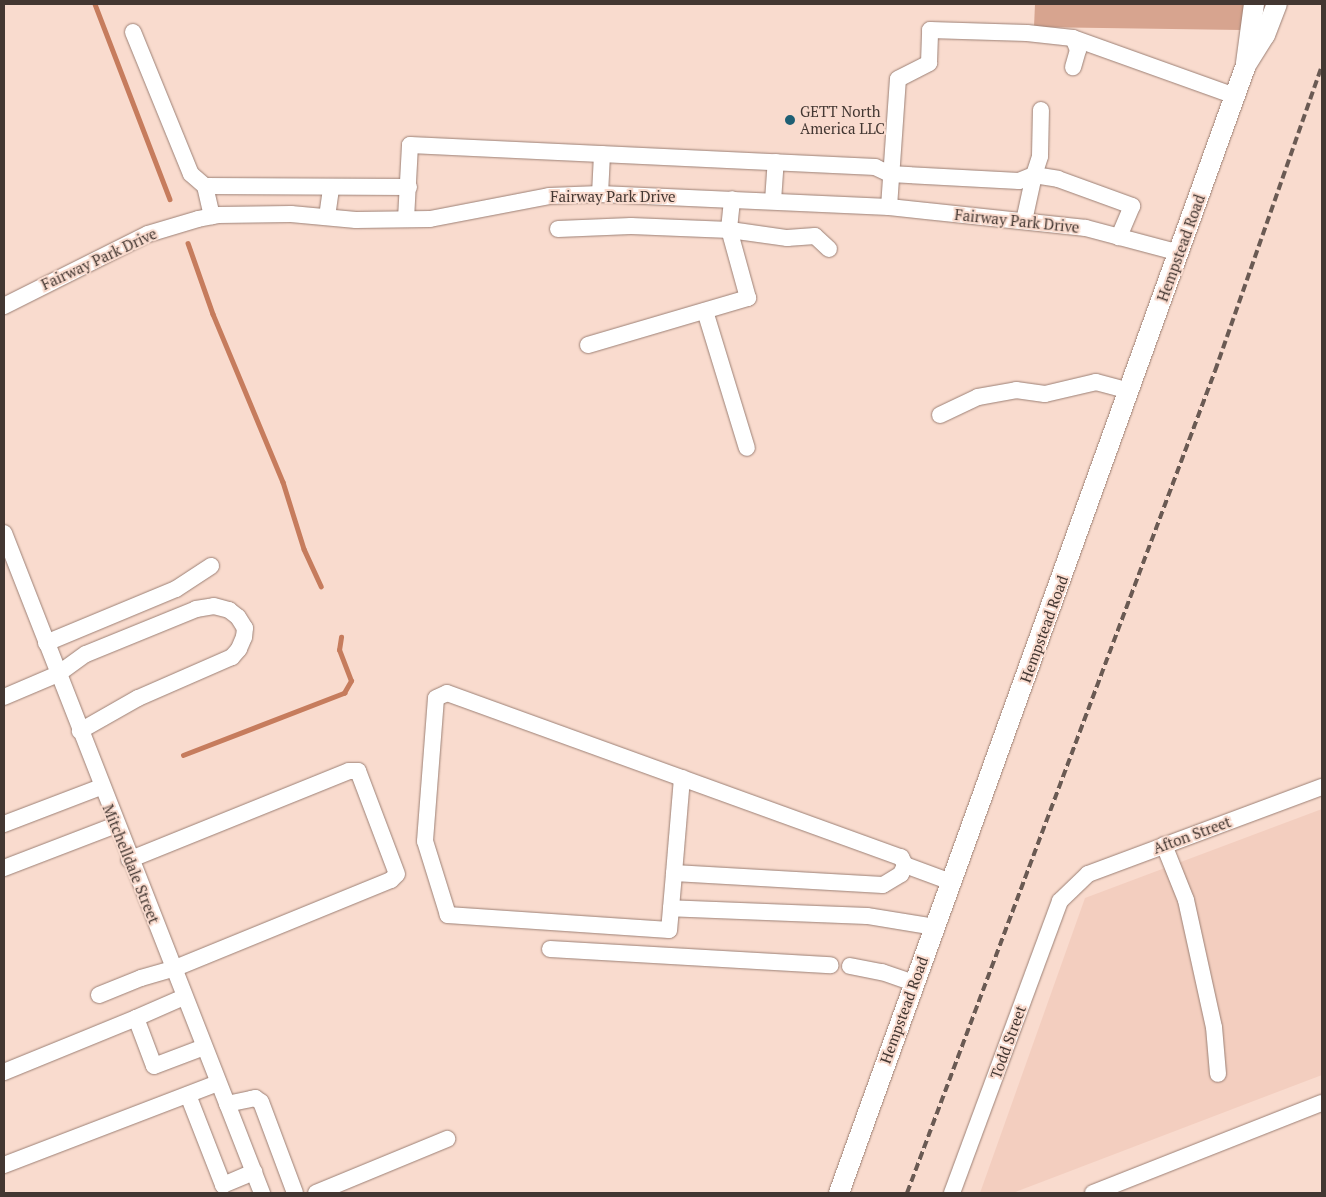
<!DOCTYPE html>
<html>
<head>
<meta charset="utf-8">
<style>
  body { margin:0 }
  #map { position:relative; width:1326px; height:1197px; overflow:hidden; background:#f9dbce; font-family:"PT Serif",serif }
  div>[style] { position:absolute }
  .built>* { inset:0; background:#f3cebf }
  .green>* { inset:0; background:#d7a48f }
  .stream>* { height:4.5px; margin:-2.25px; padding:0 2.25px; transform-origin:2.25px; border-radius:2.25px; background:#c67c5d }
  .roads { filter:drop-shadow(0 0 1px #9c8075) drop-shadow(0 0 1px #9c8075) }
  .minor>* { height:16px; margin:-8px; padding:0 8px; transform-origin:8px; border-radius:8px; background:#fff }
  .major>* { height:20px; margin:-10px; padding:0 10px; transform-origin:10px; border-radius:10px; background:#fff }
  .rail>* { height:4px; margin-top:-2px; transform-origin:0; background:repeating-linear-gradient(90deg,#6a5a53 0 8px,transparent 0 12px) }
  .dots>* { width:14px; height:14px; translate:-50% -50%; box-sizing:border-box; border:2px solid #f9dbce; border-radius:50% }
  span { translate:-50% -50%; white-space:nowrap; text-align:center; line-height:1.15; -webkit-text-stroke:4px #f9dbce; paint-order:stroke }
  .poi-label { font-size:15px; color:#433732 }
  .left { translate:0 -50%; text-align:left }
  .street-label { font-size:15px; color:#433732 }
  .frame { position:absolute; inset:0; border:5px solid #433732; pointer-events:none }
</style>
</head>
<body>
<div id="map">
  <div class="built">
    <i style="clip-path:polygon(1322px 809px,1322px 1075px,1013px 1193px,980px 1193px,1085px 898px)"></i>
  </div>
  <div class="green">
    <i style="clip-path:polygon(1035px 4px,1246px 4px,1241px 30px,1034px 27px)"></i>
  </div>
  <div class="stream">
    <i style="left:95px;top:4px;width:209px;rotate:69deg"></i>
    <i style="left:188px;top:243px;width:75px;rotate:70.6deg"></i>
    <i style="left:213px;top:314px;width:182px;rotate:67.4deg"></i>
    <i style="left:283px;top:482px;width:70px;rotate:72.6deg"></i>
    <i style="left:304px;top:549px;width:41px;rotate:65.3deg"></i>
    <i style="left:183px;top:755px;width:173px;rotate:-21.1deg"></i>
    <i style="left:344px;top:693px;width:14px;rotate:-60deg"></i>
    <i style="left:351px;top:681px;width:33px;rotate:-111deg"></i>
    <i style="left:339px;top:650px;width:13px;rotate:-81deg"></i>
  </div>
  <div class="roads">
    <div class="minor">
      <i style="left:133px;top:32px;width:153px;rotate:67.8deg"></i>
      <i style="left:191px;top:174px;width:18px;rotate:41deg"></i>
      <i style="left:205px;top:186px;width:31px;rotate:77deg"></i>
      <i style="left:1073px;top:38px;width:172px;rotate:19.7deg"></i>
      <i style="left:205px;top:186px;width:204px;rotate:0.3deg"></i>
      <i style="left:600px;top:194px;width:40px;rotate:-87.1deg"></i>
      <i style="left:773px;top:201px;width:39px;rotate:-86deg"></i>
      <i style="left:889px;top:207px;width:128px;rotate:-86deg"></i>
      <i style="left:898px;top:79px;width:35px;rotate:-27deg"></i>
      <i style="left:929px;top:63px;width:33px;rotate:-88deg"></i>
      <i style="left:930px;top:30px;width:97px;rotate:1.8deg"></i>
      <i style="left:1027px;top:33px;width:46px;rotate:6.2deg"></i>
      <i style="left:1073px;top:38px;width:13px;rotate:67deg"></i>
      <i style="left:1078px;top:50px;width:18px;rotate:106deg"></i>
      <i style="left:327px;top:217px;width:29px;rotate:-82deg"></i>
      <i style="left:406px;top:219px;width:74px;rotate:-86.9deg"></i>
      <i style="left:410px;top:145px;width:466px;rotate:2.7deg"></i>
      <i style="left:875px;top:167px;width:17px;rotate:25deg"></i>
      <i style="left:890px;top:174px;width:129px;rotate:3.1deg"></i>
      <i style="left:1019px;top:181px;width:16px;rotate:-22deg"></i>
      <i style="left:1034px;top:175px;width:20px;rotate:-72deg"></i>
      <i style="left:1040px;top:156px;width:46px;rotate:-88.8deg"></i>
      <i style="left:1024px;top:221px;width:47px;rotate:-77.7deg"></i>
      <i style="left:1034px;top:175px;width:24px;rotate:9deg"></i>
      <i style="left:1058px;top:179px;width:79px;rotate:20deg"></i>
      <i style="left:1132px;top:206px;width:34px;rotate:113deg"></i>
      <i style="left:558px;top:229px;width:73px;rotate:-2.4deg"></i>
      <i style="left:631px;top:226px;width:99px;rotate:2.3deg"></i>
      <i style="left:730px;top:230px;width:58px;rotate:8deg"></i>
      <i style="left:787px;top:238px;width:28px;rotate:-4deg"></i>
      <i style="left:815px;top:236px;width:19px;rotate:43deg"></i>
      <i style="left:4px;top:306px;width:161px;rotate:-26.6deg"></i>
      <i style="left:148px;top:234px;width:52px;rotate:-16.7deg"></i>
      <i style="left:198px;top:219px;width:20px;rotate:-11deg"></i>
      <i style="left:218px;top:215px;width:73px;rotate:-0.8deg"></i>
      <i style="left:291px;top:214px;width:65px;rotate:5.3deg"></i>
      <i style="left:356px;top:220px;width:74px;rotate:-0.8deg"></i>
      <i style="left:430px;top:219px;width:121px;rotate:-10.9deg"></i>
      <i style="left:549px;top:196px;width:51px;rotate:-2.2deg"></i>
      <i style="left:600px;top:194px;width:289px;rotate:2.6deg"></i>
      <i style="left:889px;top:207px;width:198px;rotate:6.1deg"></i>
      <i style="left:1086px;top:228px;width:97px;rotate:14.9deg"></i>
      <i style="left:705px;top:311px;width:143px;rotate:73deg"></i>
      <i style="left:588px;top:345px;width:167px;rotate:-16.4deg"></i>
      <i style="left:748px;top:298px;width:72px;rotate:-105.4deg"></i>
      <i style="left:729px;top:229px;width:30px;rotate:-84deg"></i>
      <i style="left:940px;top:415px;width:42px;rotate:-25.3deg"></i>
      <i style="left:978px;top:397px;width:39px;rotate:-10deg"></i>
      <i style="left:1016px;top:390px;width:29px;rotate:8deg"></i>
      <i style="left:1045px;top:394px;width:52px;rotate:-13.2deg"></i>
      <i style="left:1096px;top:382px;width:35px;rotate:15deg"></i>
      <i style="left:4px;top:533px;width:709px;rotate:68.65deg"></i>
      <i style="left:46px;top:643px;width:141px;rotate:-22.6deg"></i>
      <i style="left:176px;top:589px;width:42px;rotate:-33.3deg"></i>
      <i style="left:4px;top:697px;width:59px;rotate:-23.1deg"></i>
      <i style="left:58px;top:674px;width:34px;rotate:-36deg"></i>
      <i style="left:86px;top:654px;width:119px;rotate:-22.2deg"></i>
      <i style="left:196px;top:609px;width:18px;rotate:-9deg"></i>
      <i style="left:214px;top:606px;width:16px;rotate:15deg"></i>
      <i style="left:229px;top:610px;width:11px;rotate:38deg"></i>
      <i style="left:238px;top:617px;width:13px;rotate:58deg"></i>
      <i style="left:245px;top:628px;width:9px;rotate:96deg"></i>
      <i style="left:244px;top:637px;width:13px;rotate:113deg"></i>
      <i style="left:239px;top:649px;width:11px;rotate:131deg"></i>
      <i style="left:232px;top:657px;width:103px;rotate:156.4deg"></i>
      <i style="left:138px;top:698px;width:67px;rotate:150.4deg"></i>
      <i style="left:682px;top:778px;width:95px;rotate:94.8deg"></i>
      <i style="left:674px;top:873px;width:209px;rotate:3.3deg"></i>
      <i style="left:883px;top:885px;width:21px;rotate:-31deg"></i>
      <i style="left:901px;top:874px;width:10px;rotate:-66deg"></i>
      <i style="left:4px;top:824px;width:104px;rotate:-20.9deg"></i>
      <i style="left:1164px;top:845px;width:59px;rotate:68.2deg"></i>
      <i style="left:1186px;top:900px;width:130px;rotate:77.6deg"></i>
      <i style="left:1214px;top:1027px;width:47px;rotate:85.1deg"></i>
      <i style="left:4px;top:868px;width:120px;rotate:-21deg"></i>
      <i style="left:671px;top:908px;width:35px;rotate:-85deg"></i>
      <i style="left:935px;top:927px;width:69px;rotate:-170.8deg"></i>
      <i style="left:867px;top:916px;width:196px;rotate:-177.7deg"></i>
      <i style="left:671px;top:908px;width:22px;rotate:95deg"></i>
      <i style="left:669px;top:930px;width:222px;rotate:-176.1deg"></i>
      <i style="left:448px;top:915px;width:77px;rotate:-107.3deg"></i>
      <i style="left:425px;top:841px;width:143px;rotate:-85.6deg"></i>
      <i style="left:436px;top:698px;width:12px;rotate:-24deg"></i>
      <i style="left:447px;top:693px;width:483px;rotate:19.9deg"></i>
      <i style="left:901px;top:857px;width:9px;rotate:63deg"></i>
      <i style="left:905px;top:865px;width:49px;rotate:20.3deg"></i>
      <i style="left:550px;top:949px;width:281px;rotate:3.3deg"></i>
      <i style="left:850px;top:966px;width:33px;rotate:11deg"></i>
      <i style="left:882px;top:972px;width:34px;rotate:19deg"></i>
      <i style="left:99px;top:995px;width:45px;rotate:-22deg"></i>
      <i style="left:141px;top:978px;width:33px;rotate:-16deg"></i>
      <i style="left:173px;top:969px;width:235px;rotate:-22.2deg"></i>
      <i style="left:391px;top:880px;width:8px;rotate:-45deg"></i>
      <i style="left:397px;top:874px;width:110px;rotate:-110.7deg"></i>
      <i style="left:358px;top:771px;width:9px;rotate:180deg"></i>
      <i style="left:349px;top:771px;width:237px;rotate:158deg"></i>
      <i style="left:184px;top:997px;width:52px;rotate:156.4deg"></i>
      <i style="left:136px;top:1018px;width:51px;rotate:69.4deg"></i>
      <i style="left:154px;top:1066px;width:53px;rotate:-20.8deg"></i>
      <i style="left:4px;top:1072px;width:143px;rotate:-22.2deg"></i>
      <i style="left:188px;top:1095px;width:97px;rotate:68.7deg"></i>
      <i style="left:223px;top:1185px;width:34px;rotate:-23deg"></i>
      <i style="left:227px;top:1104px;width:29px;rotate:-12deg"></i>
      <i style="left:255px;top:1098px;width:7px;rotate:34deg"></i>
      <i style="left:261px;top:1102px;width:97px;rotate:69.5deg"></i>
      <i style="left:4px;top:1165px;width:229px;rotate:-21deg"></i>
      <i style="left:316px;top:1193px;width:142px;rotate:-22.4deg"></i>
      <i style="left:952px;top:1193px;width:311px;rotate:-69.7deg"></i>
      <i style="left:1060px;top:901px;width:39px;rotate:-44deg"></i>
      <i style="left:1088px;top:874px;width:250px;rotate:-20.4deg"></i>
      <i style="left:1093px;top:1193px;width:246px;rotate:-21.5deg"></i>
    </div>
    <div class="major">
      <i style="left:1246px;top:63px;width:60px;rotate:-82.3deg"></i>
      <i style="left:839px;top:1193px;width:1199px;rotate:-70.16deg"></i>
      <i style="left:1246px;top:65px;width:36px;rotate:-58deg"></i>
      <i style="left:1265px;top:35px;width:33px;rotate:-69deg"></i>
    </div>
  </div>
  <div class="rail">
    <i style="left:907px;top:1193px;width:878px;rotate:-69.46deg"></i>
    <i style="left:1215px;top:371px;width:323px;rotate:-70.7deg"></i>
  </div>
  <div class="dots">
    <i style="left:790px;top:120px;background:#1f5f74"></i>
  </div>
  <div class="poi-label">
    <span class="left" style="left:800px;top:120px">GETT North<br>America LLC</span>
  </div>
  <div class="street-label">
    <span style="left:613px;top:197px">Fairway Park Drive</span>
    <span style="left:1017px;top:221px;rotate:6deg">Fairway Park Drive</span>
    <span style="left:1181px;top:248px;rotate:-70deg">Hempstead Road</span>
    <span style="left:99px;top:259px;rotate:-25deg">Fairway Park Drive</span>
    <span style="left:1044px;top:629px;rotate:-70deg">Hempstead Road</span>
    <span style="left:1192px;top:835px;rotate:-20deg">Afton Street</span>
    <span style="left:131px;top:864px;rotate:68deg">Mitchelldale Street</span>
    <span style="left:904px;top:1010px;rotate:-70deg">Hempstead Road</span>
    <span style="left:1008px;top:1042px;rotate:-70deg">Todd Street</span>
  </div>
  <div class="frame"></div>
</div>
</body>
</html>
